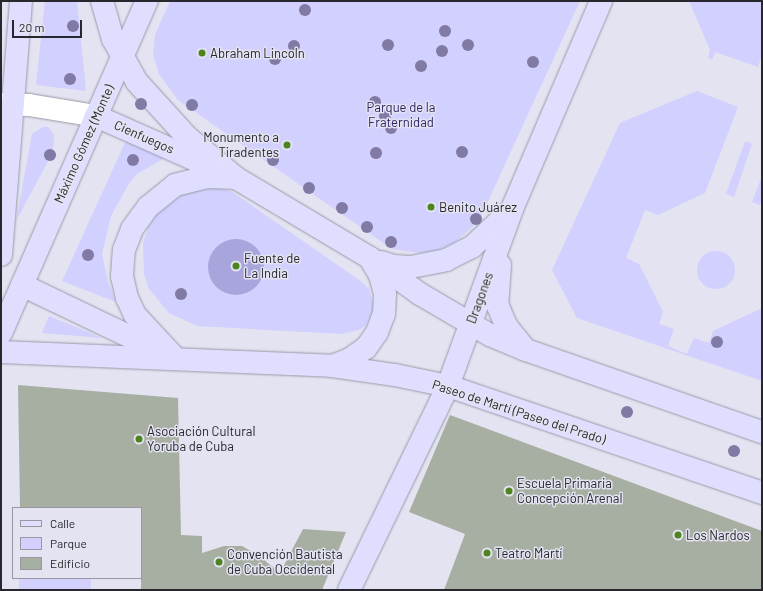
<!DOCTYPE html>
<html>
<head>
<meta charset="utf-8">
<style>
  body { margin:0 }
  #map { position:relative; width:763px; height:591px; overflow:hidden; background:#e3e3f2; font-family:Barlow,sans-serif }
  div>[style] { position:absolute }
  .green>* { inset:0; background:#d1d0ff }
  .round { border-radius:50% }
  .water>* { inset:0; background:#a7a5db }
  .building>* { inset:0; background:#a7afa2 }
  .roads { filter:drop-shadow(0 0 1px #9999a7) drop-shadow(0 0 1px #9999a7) }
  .minor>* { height:22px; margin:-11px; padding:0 11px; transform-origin:11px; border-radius:11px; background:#fff }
  .major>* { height:22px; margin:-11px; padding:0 11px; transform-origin:11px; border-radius:11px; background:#dfdefe }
  .trees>* { width:12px; height:12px; margin:-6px; border-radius:50%; background:#807aa4 }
  .dots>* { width:11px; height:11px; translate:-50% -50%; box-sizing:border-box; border:2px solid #e3e3f2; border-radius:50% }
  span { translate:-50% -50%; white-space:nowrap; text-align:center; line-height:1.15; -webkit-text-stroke:3px #e3e3f2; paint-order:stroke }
  .poi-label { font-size:13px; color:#27272d }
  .left { translate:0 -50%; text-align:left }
  .right { translate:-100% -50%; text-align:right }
  .park-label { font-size:13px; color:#2f2464 }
  .street-label { font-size:13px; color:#27272d }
  .frame { position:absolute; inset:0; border:2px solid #27272d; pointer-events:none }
  .legend { position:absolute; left:12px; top:507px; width:130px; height:72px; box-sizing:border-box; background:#e3e3f2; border:1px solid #9898a3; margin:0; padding:5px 7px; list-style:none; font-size:12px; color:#27272d }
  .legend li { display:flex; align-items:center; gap:8px; height:20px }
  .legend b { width:20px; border:1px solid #9898a3 }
  .scale { position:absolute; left:12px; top:20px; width:70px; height:18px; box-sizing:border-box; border:2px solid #27272d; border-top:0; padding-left:5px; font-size:12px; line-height:14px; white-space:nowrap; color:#27272d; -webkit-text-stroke:3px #e3e3f2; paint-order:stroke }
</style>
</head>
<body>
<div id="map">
  <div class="green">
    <i style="clip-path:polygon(45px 1px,77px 1px,86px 91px,36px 85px)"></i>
    <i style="clip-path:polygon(170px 1px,580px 1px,479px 221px,454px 243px,436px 251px,420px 253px,392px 249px,178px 100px,159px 74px,153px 55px,155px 35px)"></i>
    <i style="clip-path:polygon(689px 1px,762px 1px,762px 55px,758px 67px,715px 52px,712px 60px,708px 58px,710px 50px)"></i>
    <i style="clip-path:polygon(697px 91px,738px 107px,705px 193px,658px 215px,645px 210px,626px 258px,639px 264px,663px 312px,659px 324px,674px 329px,668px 346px,687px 354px,694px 338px,709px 343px,713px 331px,762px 308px,762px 381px,577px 318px,552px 270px,620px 123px)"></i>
    <i style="clip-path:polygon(43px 127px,48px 127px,54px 135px,53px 152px,16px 221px,32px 134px)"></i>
    <i style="clip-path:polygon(128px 136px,175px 156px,163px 159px,137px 174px,128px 185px,111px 216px,102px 254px,108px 282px,116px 302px,62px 281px)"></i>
    <i style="clip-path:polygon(745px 141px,752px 144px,734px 197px,726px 194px)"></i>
    <i style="clip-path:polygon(762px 176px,762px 198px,760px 205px,752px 202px)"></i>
    <i style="clip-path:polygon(210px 187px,231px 191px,362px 282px,369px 289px,374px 307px,366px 325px,359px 330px,341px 334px,197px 326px,169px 313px,149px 289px,144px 274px,143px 243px,148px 228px,156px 215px,171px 200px,190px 191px)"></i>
    <i class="round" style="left:697px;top:251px;width:38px;height:38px"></i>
    <i style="clip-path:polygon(49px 316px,102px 338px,42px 333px)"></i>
    <i style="clip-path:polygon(19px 578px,91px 578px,91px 590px,19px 590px)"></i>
  </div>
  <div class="water">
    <i class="round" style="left:208px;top:239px;width:56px;height:56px"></i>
  </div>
  <div class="building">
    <i style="clip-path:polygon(18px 385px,178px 398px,181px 535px,202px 536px,202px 553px,224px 546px,242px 546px,258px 555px,280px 573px,303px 529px,346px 532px,322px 590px,141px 590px,141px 508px,20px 508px)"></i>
    <i style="clip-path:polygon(450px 415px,762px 531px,762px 590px,444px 590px,465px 534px,409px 512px)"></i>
  </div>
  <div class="roads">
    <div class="minor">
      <i style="left:1px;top:104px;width:28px;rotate:2deg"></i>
      <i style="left:29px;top:105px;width:68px;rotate:9.3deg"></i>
    </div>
    <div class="major">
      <i style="left:102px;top:1px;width:40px;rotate:74deg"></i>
      <i style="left:113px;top:39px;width:49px;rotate:60.8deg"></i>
      <i style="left:137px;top:82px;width:74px;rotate:47.7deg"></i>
      <i style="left:187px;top:137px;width:64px;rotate:39.9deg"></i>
      <i style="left:236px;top:178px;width:156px;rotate:30.8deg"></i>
      <i style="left:370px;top:258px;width:62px;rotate:35.8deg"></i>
      <i style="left:420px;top:294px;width:81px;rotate:30.4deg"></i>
      <i style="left:490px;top:335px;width:39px;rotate:23deg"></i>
      <i style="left:526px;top:350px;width:250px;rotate:19.2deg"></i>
      <i style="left:96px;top:116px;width:124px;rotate:23.9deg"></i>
      <i style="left:1px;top:255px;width:255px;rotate:-85.5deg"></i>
      <i style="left:381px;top:262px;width:13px;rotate:18deg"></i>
      <i style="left:393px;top:266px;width:18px;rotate:3deg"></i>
      <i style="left:411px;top:267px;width:36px;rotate:-11deg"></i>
      <i style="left:446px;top:260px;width:29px;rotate:-27deg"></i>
      <i style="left:472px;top:247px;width:50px;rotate:-43.4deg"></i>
      <i style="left:500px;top:265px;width:39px;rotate:94deg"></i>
      <i style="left:497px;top:304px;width:25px;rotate:67deg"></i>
      <i style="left:507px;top:327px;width:27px;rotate:51deg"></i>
      <i style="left:22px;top:285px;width:157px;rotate:25.6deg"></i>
      <i style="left:1px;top:333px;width:363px;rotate:-66.3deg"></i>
      <i style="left:1px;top:352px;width:331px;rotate:2.4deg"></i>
      <i style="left:332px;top:366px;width:64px;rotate:8.1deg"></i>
      <i style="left:395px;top:375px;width:54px;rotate:11.7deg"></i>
      <i style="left:448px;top:386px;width:332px;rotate:18.8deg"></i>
      <i style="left:176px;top:359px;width:60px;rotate:-133deg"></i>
      <i style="left:135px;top:315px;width:19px;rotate:-115deg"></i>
      <i style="left:127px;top:298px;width:23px;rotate:-103deg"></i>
      <i style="left:122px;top:276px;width:26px;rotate:-86deg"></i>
      <i style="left:124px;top:250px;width:22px;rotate:-69deg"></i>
      <i style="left:132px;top:229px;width:27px;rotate:-54deg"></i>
      <i style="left:148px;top:207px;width:35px;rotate:-39deg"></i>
      <i style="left:175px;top:185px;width:33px;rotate:-14deg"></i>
      <i style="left:207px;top:177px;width:29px;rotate:2deg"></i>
      <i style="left:332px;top:366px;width:19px;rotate:-21deg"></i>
      <i style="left:350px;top:359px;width:19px;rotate:-35deg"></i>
      <i style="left:366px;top:348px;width:19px;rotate:-55deg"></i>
      <i style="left:377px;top:332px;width:19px;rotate:-69deg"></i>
      <i style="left:384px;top:314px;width:20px;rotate:-87deg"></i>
      <i style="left:385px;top:294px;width:20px;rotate:-105deg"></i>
      <i style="left:380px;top:275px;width:17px;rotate:-121deg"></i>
      <i style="left:349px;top:590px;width:227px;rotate:-64.1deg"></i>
      <i style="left:448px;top:386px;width:188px;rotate:-70.1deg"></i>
      <i style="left:512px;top:209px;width:226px;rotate:-66.8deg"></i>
    </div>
  </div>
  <div class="trees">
    <i style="left:305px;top:10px"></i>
    <i style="left:73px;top:26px"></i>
    <i style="left:445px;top:31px"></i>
    <i style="left:388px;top:45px"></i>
    <i style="left:468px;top:45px"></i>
    <i style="left:294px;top:46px"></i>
    <i style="left:442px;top:51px"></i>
    <i style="left:275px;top:59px"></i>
    <i style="left:533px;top:62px"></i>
    <i style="left:421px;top:66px"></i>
    <i style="left:70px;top:79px"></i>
    <i style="left:375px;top:102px"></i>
    <i style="left:141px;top:104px"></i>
    <i style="left:192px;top:105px"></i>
    <i style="left:385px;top:116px"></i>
    <i style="left:391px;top:128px"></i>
    <i style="left:462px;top:152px"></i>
    <i style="left:376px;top:153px"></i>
    <i style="left:50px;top:155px"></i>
    <i style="left:133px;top:160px"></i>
    <i style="left:273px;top:160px"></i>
    <i style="left:309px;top:188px"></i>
    <i style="left:342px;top:208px"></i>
    <i style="left:476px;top:219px"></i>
    <i style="left:367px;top:227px"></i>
    <i style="left:391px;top:242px"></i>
    <i style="left:88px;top:255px"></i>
    <i style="left:181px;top:294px"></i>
    <i style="left:717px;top:342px"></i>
    <i style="left:627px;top:412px"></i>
    <i style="left:734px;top:451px"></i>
  </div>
  <div class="dots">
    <i style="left:202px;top:53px;background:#4d841d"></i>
    <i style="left:287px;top:145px;background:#4d841d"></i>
    <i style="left:431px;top:207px;background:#4d841d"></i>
    <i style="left:236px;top:266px;background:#4d841d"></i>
    <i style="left:139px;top:439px;background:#4d841d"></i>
    <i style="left:509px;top:491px;background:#4d841d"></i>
    <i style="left:678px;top:535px;background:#4d841d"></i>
    <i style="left:487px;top:553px;background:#4d841d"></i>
    <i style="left:219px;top:562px;background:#4d841d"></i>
  </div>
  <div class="poi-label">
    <span class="left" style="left:210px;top:53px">Abraham Lincoln</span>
    <span class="right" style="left:279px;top:145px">Monumento a<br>Tiradentes</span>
    <span class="left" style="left:439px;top:207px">Benito Juárez</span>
    <span class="left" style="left:244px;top:266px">Fuente de<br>La India</span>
    <span class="left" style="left:147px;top:439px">Asociación Cultural<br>Yoruba de Cuba</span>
    <span class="left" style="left:517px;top:491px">Escuela Primaria<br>Concepción Arenal</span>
    <span class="left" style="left:686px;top:535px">Los Nardos</span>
    <span class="left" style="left:495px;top:553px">Teatro Martí</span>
    <span class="left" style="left:227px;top:562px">Convención Bautista<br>de Cuba Occidental</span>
  </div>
  <div class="park-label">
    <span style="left:401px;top:115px">Parque de la<br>Fraternidad</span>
  </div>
  <div class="street-label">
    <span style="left:144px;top:137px;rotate:24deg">Cienfuegos</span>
    <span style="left:84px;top:144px;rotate:-66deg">Máximo Gómez (Monte)</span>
    <span style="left:480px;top:298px;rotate:-70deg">Dragones</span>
    <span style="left:519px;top:412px;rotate:18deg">Paseo de Martí (Paseo del Prado)</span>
  </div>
  <div class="frame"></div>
  <ul class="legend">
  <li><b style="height:5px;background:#dfdefe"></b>Calle</li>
  <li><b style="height:11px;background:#d1d0ff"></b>Parque</li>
  <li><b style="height:11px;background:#a7afa2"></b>Edificio</li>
  </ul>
  <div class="scale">20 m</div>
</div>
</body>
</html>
